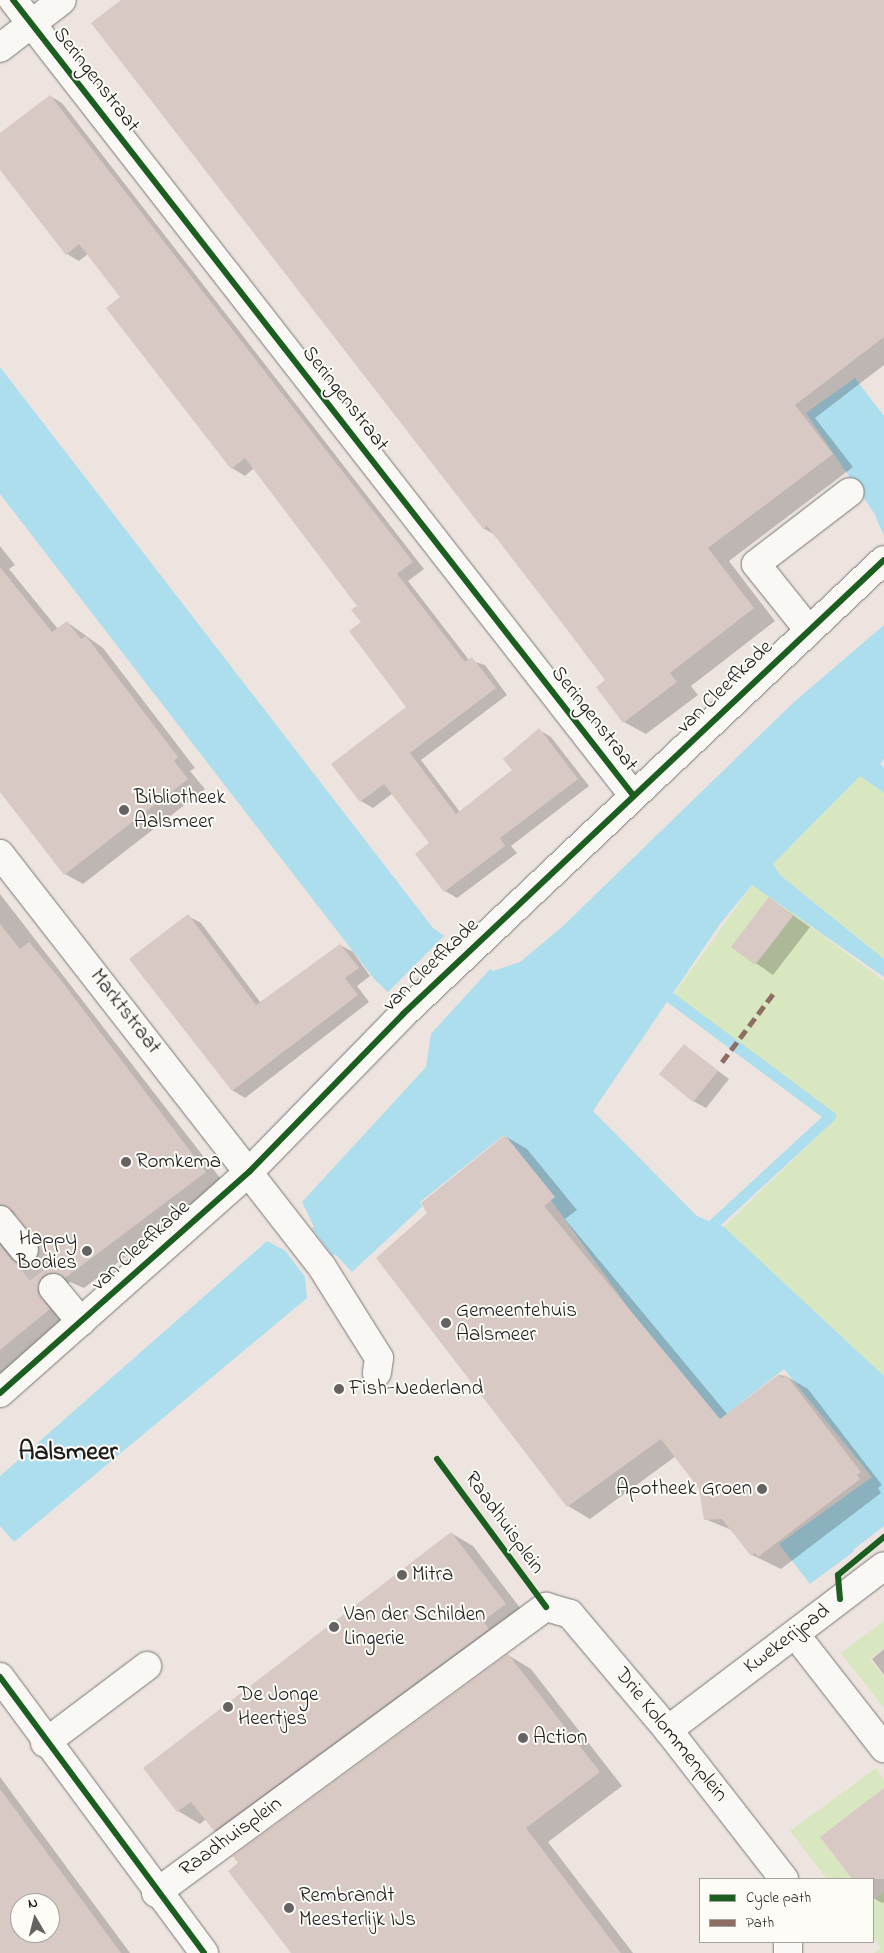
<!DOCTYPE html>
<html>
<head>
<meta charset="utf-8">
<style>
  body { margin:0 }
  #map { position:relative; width:884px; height:1953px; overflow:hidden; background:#ede4e0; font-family:"Indie Flower",sans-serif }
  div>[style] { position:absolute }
  .green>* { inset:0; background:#d8e7bf }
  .water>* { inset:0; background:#addeed }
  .pier>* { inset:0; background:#ede4e0 }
  .shadow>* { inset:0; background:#0003 }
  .stream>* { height:11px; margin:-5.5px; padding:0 5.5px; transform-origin:5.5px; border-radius:5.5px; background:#addeed }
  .building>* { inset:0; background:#d8c9c4 }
  .minor-tunnel>* { height:28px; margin-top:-14px; transform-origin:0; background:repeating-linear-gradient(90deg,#c3bcb9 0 28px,transparent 0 42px) }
  .roads { filter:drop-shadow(0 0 1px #7a7674) drop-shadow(0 0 1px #7a7674) }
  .minor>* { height:28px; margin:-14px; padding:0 14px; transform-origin:14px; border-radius:14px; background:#f9f8f5 }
  .major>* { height:28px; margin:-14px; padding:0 14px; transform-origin:14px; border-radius:14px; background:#f9f8f5 }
  .quiet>* { height:5px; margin-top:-2.5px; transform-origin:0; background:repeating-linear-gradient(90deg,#8d6e63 0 10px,transparent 0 15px) }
  .cycleway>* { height:6px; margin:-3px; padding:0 3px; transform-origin:3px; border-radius:3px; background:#1b5e20 }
  .dots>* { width:14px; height:14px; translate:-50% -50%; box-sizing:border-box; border:2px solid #fdfcf7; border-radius:50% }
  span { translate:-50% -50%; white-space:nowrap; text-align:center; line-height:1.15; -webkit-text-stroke:4px #fdfcf7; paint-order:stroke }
  .street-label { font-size:21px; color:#1c1c1c }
  .poi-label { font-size:21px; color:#1c1c1c }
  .left { translate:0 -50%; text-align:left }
  .right { translate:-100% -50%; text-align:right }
  .district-label { font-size:26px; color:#1c1c1c; font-weight:700 }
  .legend { position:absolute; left:699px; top:1878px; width:175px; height:65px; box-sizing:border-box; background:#fdfcf7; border:1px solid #a3a29f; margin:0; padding:6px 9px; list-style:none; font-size:15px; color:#1c1c1c }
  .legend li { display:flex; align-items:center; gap:10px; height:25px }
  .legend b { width:25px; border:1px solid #a3a29f }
  .north { position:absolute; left:10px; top:1893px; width:50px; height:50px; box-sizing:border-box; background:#fdfcf7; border:1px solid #a3a29f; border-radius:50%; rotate:352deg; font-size:14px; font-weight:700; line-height:20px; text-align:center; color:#1c1c1c }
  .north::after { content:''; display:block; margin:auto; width:18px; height:22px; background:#656261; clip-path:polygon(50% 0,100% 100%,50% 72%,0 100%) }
</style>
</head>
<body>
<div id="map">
  <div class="green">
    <i style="clip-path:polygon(860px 776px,884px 793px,884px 959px,781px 876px,773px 864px)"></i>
    <i style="clip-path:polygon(753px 884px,884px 981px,884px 1376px,724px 1227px,837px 1117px,671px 998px)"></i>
    <i style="clip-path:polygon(884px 1621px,884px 1648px,870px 1659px,884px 1677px,884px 1708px,841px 1653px)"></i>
    <i style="clip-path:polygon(876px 1768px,884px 1779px,884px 1788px,820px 1837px,852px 1879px,827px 1879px,790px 1831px)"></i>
    <i style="clip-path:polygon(884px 1892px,884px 1953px,874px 1953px,881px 1948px,873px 1937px,873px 1900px)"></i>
  </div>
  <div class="water">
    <i style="clip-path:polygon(0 367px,433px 928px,493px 971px,520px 962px,562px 927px,794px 702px,884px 625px,884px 759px,880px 764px,884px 768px,884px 793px,860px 776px,773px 864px,781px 876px,884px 959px,884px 977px,752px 885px,720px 924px,593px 1111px,697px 1216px,724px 1227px,884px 1376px,884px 1529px,810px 1584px,779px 1544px,872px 1477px,784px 1369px,713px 1425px,504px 1135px,420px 1202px,422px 1207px,352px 1272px,335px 1254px,305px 1277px,307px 1298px,14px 1542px,0 1526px,0 1476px,267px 1241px,284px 1250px,314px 1227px,302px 1202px,426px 1067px,431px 1034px,375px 980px,0 494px)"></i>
    <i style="clip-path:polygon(855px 378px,884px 416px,884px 536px,874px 513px,806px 413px)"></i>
  </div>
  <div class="pier">
    <i style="clip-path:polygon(445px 935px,492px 967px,428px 1037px,386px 994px)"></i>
    <i style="clip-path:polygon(311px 1227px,334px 1258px,306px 1278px,283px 1248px)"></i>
    <i style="clip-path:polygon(884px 1526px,884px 1532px,855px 1554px,853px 1550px)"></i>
  </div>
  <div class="shadow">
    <i style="clip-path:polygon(123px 0,884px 0,884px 365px,815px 418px,853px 467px,729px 561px,775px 621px,691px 686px,698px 695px,646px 734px,624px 722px,598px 687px,607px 680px,497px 536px,483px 528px)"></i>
    <i style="clip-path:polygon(50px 96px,62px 103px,424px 569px,408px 581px,469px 660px,485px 665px,507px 695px,421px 760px,460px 812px,514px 770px,539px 730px,551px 737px,589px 786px,511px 846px,517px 853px,457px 898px,445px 891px,431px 843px,393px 793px,373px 808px,361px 801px,408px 707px,358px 606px,254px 468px,245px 476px,232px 468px,108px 308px,122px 297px,88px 254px,79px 261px,67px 254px,0 168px,0 135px)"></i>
    <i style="clip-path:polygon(0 546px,15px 565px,9px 569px,58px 629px,67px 622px,103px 648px,195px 768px,190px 771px,205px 789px,83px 884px,65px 874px,0 788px)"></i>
    <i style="clip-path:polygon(evenodd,0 894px,224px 1183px,84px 1288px,70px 1282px,61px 1287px,66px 1324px,0 1374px,0 894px,17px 1215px,38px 1240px,40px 1257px,26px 1267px,3px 1234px,8px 1218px,17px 1215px)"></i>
    <i style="clip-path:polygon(770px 899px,810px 927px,773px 975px,733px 947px)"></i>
    <i style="clip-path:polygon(188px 916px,201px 923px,261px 1003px,340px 945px,353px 952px,370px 976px,357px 986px,369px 1002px,245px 1098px,232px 1090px)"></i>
    <i style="clip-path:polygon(684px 1045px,729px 1079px,706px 1108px,693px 1101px)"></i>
    <i style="clip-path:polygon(505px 1136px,527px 1149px,577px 1210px,565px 1219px,728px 1415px,779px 1375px,786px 1376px,808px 1389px,882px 1485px,878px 1488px,881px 1493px,781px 1569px,752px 1555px,734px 1531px,705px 1519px,701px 1488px,676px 1456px,590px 1519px,568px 1506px,429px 1213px)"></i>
    <i style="clip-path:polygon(451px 1533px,473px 1546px,527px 1617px,237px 1843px,214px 1830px,206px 1819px,200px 1824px,178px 1811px)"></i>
    <i style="clip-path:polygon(884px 1649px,884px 1675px,872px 1659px)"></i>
    <i style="clip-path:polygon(508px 1655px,531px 1669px,622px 1786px,548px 1842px,633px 1953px,293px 1953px)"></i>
    <i style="clip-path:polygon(evenodd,0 1777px,130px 1953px,0 1953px,0 1777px,20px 1903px,50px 1903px,50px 1933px,20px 1933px,20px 1903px)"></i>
    <i style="clip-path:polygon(884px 1789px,884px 1902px,882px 1903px,873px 1898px,873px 1879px,854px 1879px,822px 1837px)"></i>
  </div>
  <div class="stream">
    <i style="left:671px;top:998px;width:198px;rotate:36.6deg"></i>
    <i style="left:830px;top:1116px;width:158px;rotate:137.3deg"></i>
  </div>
  <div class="building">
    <i style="clip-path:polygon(121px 0,884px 0,884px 337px,795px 405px,833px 454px,708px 548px,754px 608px,670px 673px,677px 682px,623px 723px,596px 687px,605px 680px,562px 623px,487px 526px,483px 529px,91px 23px)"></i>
    <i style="clip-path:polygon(50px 95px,413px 562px,397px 574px,465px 662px,472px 657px,496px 688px,410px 753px,456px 814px,512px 770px,503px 759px,539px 728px,578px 779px,500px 838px,505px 846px,444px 892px,415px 854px,429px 843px,384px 784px,360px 802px,331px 764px,406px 707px,349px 631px,361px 622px,351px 610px,357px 606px,245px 458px,231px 469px,106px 308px,120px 297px,79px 244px,66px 255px,0 170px,0 133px)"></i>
    <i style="clip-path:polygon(0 567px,52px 632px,67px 621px,81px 639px,86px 636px,178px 757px,174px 761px,188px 779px,64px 875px,0 792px)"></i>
    <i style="clip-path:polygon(769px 897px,793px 916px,755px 965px,731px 947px)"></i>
    <i style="clip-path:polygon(188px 914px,256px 1005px,340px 944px,359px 968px,345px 978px,358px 995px,232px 1091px,129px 959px)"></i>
    <i style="clip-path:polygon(0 924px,20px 949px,29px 942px,60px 979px,206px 1172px,65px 1278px,51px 1273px,43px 1276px,38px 1291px,50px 1309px,0 1350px,0 1245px,12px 1260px,26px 1265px,34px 1262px,39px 1248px,12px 1210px,0 1205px)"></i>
    <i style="clip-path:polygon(684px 1044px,718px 1071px,693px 1102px,659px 1074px)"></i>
    <i style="clip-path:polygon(505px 1135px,555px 1197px,544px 1206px,720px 1419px,779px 1374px,782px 1378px,786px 1375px,861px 1472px,857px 1475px,860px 1479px,758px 1557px,755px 1553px,751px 1556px,722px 1519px,704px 1520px,699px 1489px,661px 1439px,567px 1507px,376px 1258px,427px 1213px,421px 1203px)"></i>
    <i style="clip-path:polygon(451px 1532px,506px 1604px,483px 1621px,489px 1629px,214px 1831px,191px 1802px,177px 1812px,143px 1768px)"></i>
    <i style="clip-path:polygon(508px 1654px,600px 1772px,526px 1828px,621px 1953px,291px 1953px,228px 1871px,238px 1863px,233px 1856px)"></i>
    <i style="clip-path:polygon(884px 1788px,884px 1879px,852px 1879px,820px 1837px)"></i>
    <i style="clip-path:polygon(evenodd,0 1789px,121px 1953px,0 1953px,0 1789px,20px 1903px,50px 1903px,50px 1933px,20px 1933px,20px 1903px)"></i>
  </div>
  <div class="minor-tunnel">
    <i style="left:24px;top:1250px;width:48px;rotate:52.7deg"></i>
  </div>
  <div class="roads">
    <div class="minor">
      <i style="left:13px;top:0;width:1008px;rotate:52.05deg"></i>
      <i style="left:0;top:48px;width:78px;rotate:-37.7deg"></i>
      <i style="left:808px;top:629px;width:83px;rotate:-128.7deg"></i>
      <i style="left:756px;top:564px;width:118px;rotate:-37.5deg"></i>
      <i style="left:0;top:854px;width:524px;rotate:52.06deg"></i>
      <i style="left:322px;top:1267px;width:107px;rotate:57.9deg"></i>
      <i style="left:379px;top:1358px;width:15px;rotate:98deg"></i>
      <i style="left:0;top:1220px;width:38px;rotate:51deg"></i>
      <i style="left:53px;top:1288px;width:44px;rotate:50.5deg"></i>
      <i style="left:795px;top:1634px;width:145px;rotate:52deg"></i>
      <i style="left:668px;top:1730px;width:271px;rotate:-37.2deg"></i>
      <i style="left:45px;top:1743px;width:128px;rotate:-37deg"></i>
      <i style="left:156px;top:1893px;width:484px;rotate:-36.3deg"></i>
      <i style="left:546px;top:1607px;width:25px;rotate:16deg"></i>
      <i style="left:570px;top:1614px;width:152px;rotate:49.8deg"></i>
      <i style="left:668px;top:1730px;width:189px;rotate:52.1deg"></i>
      <i style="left:788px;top:1953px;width:11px;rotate:-90deg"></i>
    </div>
    <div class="major">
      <i style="left:0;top:1393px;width:334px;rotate:-41.6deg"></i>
      <i style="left:250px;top:1171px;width:219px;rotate:-45.7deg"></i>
      <i style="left:403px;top:1014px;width:661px;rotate:-43.35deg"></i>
      <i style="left:0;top:1677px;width:343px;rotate:53.5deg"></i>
    </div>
  </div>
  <div class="quiet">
    <i style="left:722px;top:1062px;width:85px;rotate:-53.1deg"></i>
  </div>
  <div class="cycleway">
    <i style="left:13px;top:0;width:1008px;rotate:52.05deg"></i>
    <i style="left:0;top:1393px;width:334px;rotate:-41.6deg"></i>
    <i style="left:250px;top:1171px;width:219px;rotate:-45.7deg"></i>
    <i style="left:403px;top:1014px;width:661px;rotate:-43.35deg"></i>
    <i style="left:437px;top:1459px;width:184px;rotate:53.6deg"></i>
    <i style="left:840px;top:1599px;width:24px;rotate:-95deg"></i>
    <i style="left:838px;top:1575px;width:60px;rotate:-39.6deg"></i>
    <i style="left:0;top:1677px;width:343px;rotate:53.5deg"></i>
  </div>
  <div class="dots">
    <i style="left:124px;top:810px;background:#656261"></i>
    <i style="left:126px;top:1162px;background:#656261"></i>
    <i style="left:87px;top:1251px;background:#656261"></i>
    <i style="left:446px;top:1323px;background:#656261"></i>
    <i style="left:339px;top:1389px;background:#656261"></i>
    <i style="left:762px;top:1489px;background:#656261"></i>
    <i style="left:402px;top:1575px;background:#656261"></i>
    <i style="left:334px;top:1627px;background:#656261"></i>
    <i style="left:228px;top:1707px;background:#656261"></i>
    <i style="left:523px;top:1738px;background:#656261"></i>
    <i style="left:289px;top:1908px;background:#656261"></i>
  </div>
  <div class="street-label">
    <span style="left:96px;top:80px;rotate:52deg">Seringenstraat</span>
    <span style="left:345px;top:399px;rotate:52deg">Seringenstraat</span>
    <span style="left:725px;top:687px;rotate:-44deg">van Cleeffkade</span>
    <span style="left:594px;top:719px;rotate:52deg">Seringenstraat</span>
    <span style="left:431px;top:965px;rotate:-44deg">van Cleeffkade</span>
    <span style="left:125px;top:1012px;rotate:52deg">Marktstraat</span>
    <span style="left:141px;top:1246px;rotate:-42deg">van Cleeffkade</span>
    <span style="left:504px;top:1523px;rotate:54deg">Raadhuisplein</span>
    <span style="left:787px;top:1639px;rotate:-37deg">Kwekerijpad</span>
    <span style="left:671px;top:1735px;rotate:51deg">Drie Kolommenplein</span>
    <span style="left:231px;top:1837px;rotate:-36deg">Raadhuisplein</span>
  </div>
  <div class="poi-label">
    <span class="left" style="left:134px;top:810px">Bibliotheek<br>Aalsmeer</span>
    <span class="left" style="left:136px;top:1162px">Romkema</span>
    <span class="right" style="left:77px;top:1251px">Happy<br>Bodies</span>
    <span class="left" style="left:456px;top:1323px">Gemeentehuis<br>Aalsmeer</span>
    <span class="left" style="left:349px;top:1389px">Fish-Nederland</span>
    <span class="right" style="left:752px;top:1489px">Apotheek Groen</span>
    <span class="left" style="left:412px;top:1575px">Mitra</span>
    <span class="left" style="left:344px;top:1627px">Van der Schilden<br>Lingerie</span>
    <span class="left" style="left:238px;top:1707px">De Jonge<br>Heertjes</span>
    <span class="left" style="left:533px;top:1738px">Action</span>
    <span class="left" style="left:299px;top:1908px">Rembrandt<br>Meesterlijk IJs</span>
  </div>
  <div class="district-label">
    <span style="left:68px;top:1454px">Aalsmeer</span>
  </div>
  <ul class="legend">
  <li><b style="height:6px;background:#1b5e20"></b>Cycle path</li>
  <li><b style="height:6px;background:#8d6e63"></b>Path</li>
  </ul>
  <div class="north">N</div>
</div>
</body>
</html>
